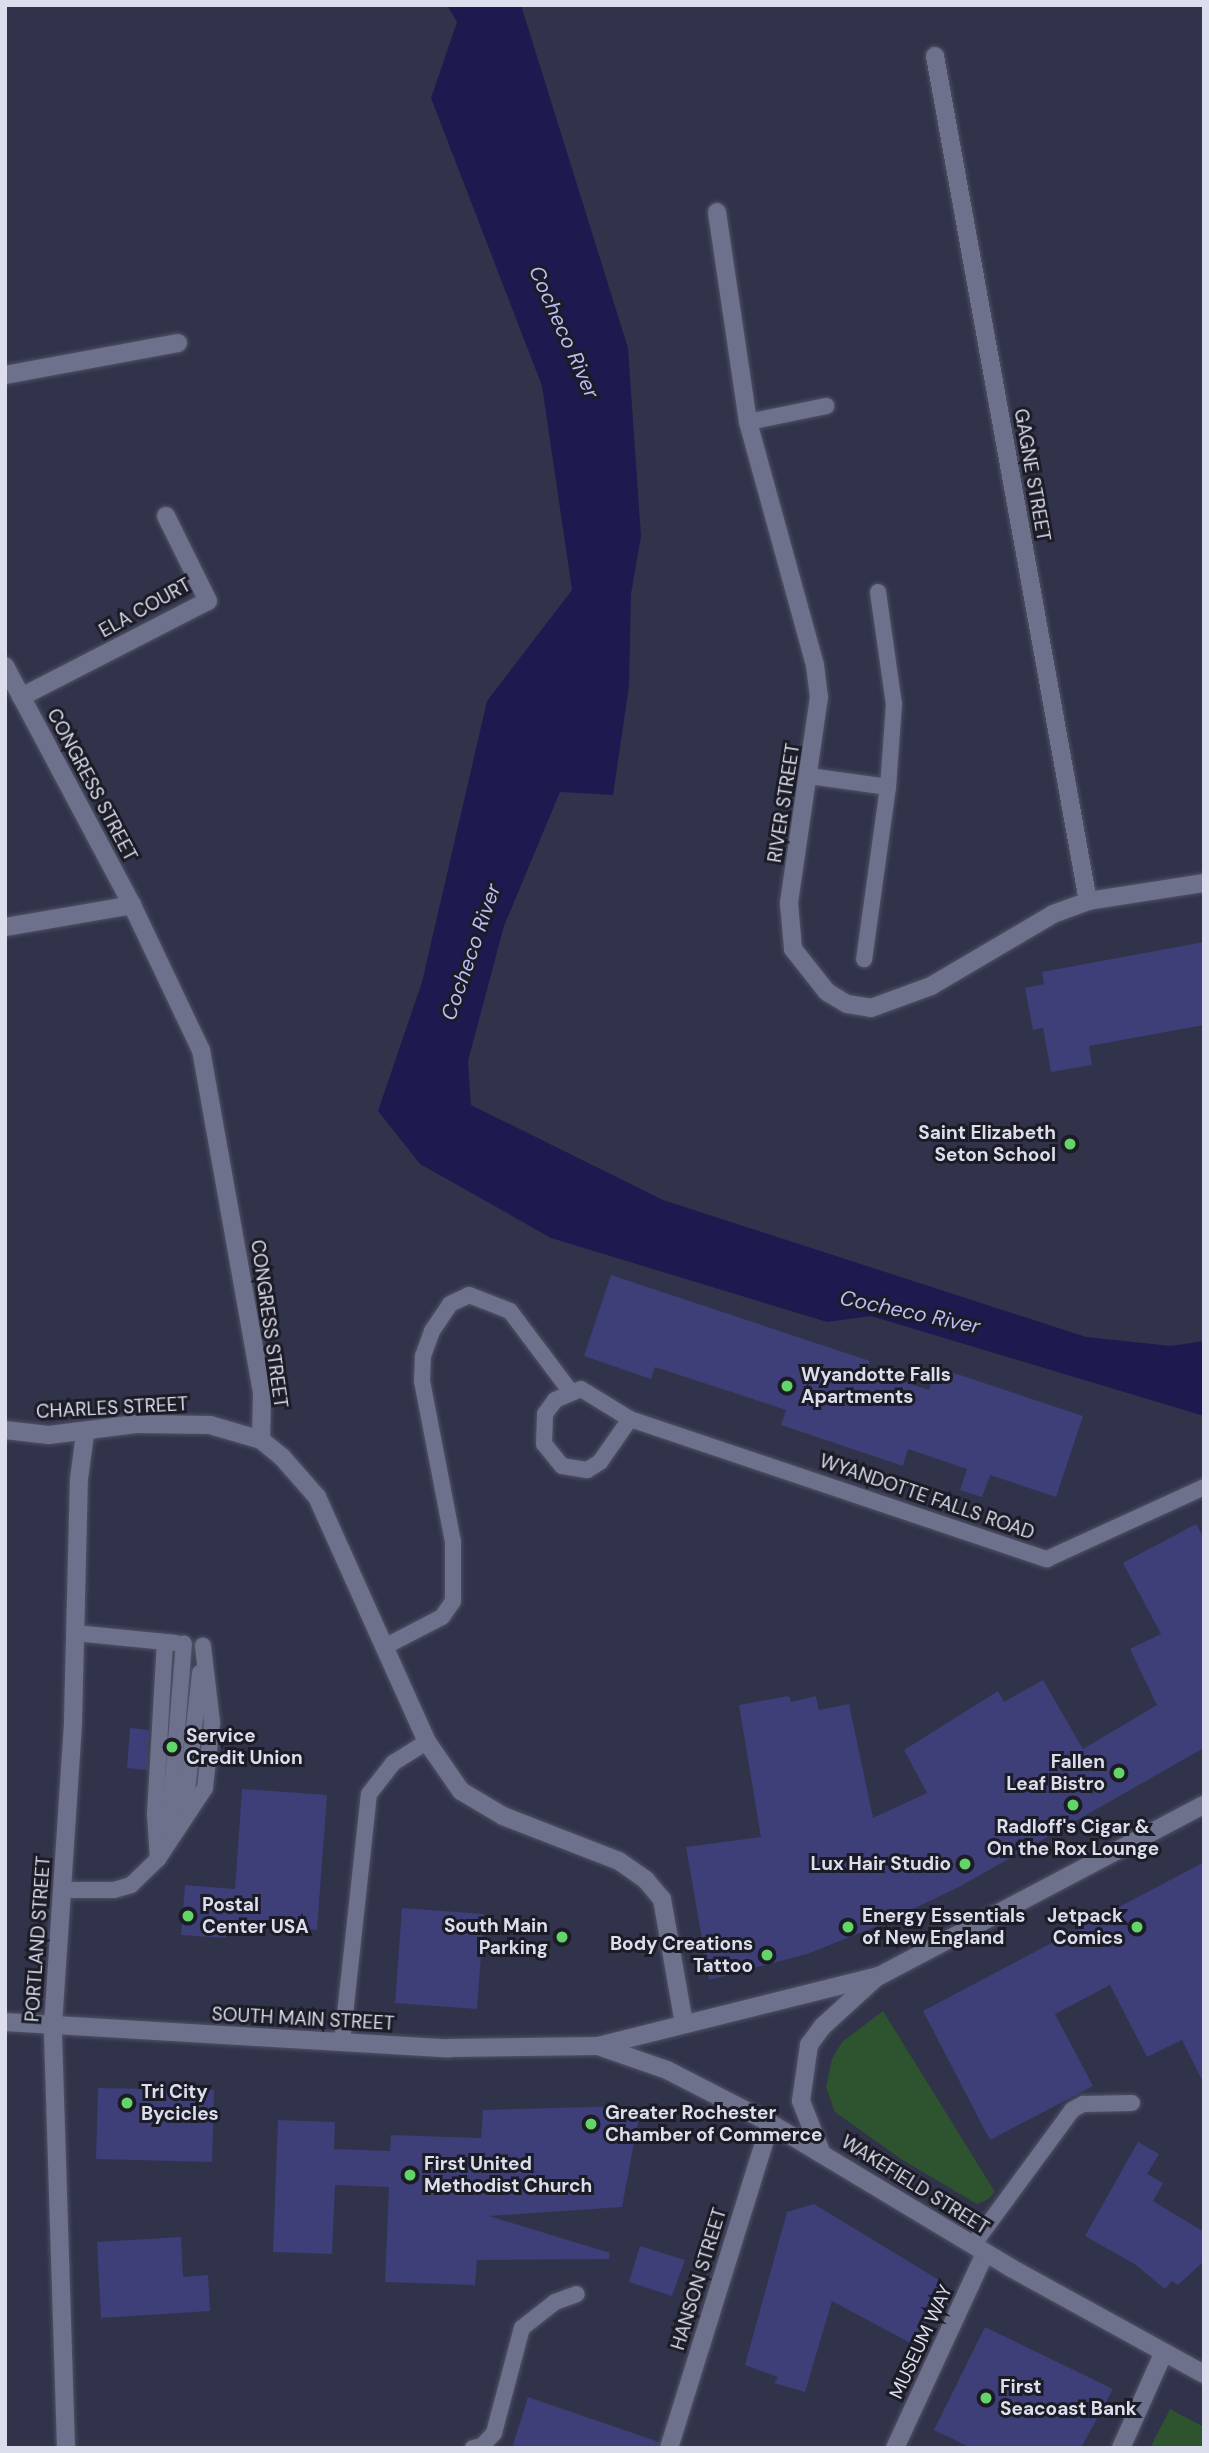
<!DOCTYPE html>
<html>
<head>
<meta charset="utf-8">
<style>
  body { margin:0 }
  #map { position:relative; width:1209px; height:2453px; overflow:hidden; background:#31334a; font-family:"DM Sans",sans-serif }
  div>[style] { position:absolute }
  .green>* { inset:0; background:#2e532f }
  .water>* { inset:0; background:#1e1a50 }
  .building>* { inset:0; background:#3e3e78 }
  .roads { filter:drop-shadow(0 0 2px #505165) drop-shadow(0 0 2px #505165) }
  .lane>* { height:16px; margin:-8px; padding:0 8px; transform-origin:8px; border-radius:8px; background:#6e718c }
  .street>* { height:18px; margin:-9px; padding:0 9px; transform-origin:9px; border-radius:9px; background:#6e718c }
  .secondary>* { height:18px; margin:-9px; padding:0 9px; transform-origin:9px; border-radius:9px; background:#6e718c }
  .dots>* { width:19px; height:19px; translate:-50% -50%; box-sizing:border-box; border:4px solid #1b1c26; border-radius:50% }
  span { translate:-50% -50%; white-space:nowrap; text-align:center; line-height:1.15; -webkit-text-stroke:6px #1b1c26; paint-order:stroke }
  .street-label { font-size:19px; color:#dcdeed }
  .poi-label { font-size:19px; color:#dcdeed; font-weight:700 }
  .right { translate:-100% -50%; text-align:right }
  .left { translate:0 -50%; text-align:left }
  .water-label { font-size:21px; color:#babef4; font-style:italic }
  .frame { position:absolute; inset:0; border:7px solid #dcdeed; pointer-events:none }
</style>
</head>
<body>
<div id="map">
  <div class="green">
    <i style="clip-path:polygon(883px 2011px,995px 2192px,987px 2200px,977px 2204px,901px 2159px,835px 2112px,826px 2087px,832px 2059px,842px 2042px)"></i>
    <i style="clip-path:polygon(1170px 2409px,1204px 2427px,1204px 2448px,1150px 2448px)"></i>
  </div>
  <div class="water">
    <i style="clip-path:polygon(447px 5px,521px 5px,628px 348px,641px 536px,631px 594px,629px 686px,613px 795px,560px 792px,504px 926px,468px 1061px,471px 1105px,663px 1200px,1086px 1337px,1171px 1346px,1204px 1341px,1204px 1416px,871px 1316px,827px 1322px,551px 1238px,420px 1164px,378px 1111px,422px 982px,487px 701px,572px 590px,542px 386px,431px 98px,457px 22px)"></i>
  </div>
  <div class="building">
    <i style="clip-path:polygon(1204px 942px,1204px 1025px,1089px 1046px,1092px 1065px,1051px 1072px,1043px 1028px,1033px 1030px,1025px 988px,1044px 984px,1042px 972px)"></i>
    <i style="clip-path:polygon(611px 1275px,870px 1361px,867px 1370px,929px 1390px,936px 1367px,1083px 1416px,1056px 1497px,990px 1475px,982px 1497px,960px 1490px,967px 1469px,908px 1449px,903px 1466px,781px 1425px,786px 1410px,655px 1367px,651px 1379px,584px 1356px)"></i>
    <i style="clip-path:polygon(1196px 1524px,1204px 1538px,1204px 1748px,959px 1887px,875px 1927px,807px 1954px,709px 1980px,686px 1847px,761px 1837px,739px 1705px,789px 1696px,791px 1702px,816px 1696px,819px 1710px,849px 1704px,873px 1818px,927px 1793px,904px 1750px,998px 1691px,1004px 1702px,1043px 1680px,1083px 1749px,1157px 1705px,1130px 1649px,1161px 1634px,1123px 1563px)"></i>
    <i style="clip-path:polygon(130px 1728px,149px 1730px,147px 1770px,127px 1768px)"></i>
    <i style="clip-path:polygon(242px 1789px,327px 1795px,317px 1930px,228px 1923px,226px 1938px,181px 1935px,185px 1885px,235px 1889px)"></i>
    <i style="clip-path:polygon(1204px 1862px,1204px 2084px,1182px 2040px,1147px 2057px,1110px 1985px,1055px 2014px,1093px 2086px,990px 2140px,923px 2011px)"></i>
    <i style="clip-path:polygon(402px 1908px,484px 1914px,477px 2009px,395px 2003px)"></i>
    <i style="clip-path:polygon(98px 2088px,214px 2090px,212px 2162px,96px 2159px)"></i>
    <i style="clip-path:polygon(627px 2106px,639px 2116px,622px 2207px,489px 2216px,610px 2253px,609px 2259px,477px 2260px,475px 2285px,385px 2282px,389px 2187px,335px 2185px,332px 2254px,273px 2252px,278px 2120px,335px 2122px,334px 2149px,390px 2151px,391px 2135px,481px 2138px,483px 2110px)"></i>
    <i style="clip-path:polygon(1138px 2142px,1159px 2154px,1147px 2174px,1163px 2183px,1153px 2201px,1204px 2232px,1204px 2261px,1178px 2285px,1172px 2281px,1165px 2289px,1136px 2265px,1085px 2236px)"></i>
    <i style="clip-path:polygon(814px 2204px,944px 2283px,916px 2346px,832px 2301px,805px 2392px,774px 2383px,778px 2377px,745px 2365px,787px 2212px)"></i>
    <i style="clip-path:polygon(181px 2237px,183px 2277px,208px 2275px,210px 2311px,101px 2318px,97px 2242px)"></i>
    <i style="clip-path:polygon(640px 2246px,685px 2260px,672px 2296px,629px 2282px)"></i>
    <i style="clip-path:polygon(985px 2327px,1113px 2389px,1081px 2448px,971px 2448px,934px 2430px)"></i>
    <i style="clip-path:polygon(528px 2397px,659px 2442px,658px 2448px,512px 2448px)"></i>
  </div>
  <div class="roads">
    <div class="lane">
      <i style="left:748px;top:422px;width:80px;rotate:-11.6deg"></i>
      <i style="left:878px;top:592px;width:113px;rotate:81.9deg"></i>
      <i style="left:894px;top:704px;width:83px;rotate:94.1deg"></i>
      <i style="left:809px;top:776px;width:80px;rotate:7.9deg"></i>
      <i style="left:888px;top:787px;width:174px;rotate:97.9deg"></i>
      <i style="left:630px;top:1419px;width:52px;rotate:124.9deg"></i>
      <i style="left:600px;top:1462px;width:15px;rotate:148deg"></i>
      <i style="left:587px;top:1470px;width:25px;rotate:-171deg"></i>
      <i style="left:562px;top:1466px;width:28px;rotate:-129deg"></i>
      <i style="left:544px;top:1444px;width:30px;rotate:-88deg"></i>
      <i style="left:545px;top:1414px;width:17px;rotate:-54deg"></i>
      <i style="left:555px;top:1400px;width:28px;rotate:-23deg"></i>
      <i style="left:581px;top:1389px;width:57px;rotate:31.5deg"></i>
      <i style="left:630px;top:1419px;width:440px;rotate:18.6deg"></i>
      <i style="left:1047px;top:1559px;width:173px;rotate:-24.6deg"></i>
      <i style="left:75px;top:1633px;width:101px;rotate:5.7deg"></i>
      <i style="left:384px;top:1647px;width:65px;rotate:-27.3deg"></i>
      <i style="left:442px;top:1617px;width:19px;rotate:-55deg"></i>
      <i style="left:453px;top:1601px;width:59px;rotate:-90deg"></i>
      <i style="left:453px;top:1542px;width:164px;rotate:-100.9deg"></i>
      <i style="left:422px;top:1381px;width:25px;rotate:-88deg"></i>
      <i style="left:423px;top:1356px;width:27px;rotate:-70deg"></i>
      <i style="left:432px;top:1331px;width:32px;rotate:-56deg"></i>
      <i style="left:450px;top:1304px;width:21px;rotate:-25deg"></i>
      <i style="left:469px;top:1295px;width:44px;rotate:21.3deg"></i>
      <i style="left:510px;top:1311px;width:100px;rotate:53.1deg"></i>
      <i style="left:180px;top:1813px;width:14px;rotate:-65deg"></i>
      <i style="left:186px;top:1800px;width:128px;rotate:-83.7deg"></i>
      <i style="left:169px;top:1829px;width:186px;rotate:-85.4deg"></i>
      <i style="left:158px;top:1859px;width:45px;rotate:-93.8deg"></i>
      <i style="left:155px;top:1814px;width:172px;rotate:-86.7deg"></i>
      <i style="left:62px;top:1890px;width:52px"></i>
      <i style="left:114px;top:1890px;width:18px;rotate:-16deg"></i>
      <i style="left:131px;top:1885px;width:37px;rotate:-44deg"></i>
      <i style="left:158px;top:1859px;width:85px;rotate:-56.5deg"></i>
      <i style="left:205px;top:1788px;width:66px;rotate:-83.9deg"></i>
      <i style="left:212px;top:1722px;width:77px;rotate:-96.8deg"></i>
      <i style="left:342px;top:2042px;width:249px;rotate:-83.8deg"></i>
      <i style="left:369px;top:1794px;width:39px;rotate:-52deg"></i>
      <i style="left:393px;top:1763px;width:40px;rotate:-32deg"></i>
      <i style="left:973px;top:2245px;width:167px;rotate:-53.7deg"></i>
      <i style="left:1072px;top:2110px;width:13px;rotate:-29deg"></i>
      <i style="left:1083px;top:2104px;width:49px;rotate:-1.2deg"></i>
      <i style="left:473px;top:2448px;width:9px;rotate:-13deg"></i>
      <i style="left:482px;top:2446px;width:18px;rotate:-47deg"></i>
      <i style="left:494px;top:2433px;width:109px;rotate:-75.1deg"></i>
      <i style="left:522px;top:2328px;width:42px;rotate:-38.2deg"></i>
      <i style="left:555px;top:2302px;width:23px;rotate:-20deg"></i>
    </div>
    <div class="street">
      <i style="left:935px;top:56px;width:859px;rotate:79.74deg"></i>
      <i style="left:717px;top:212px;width:212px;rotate:81.6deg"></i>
      <i style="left:748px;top:422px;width:252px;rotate:74.6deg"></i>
      <i style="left:815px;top:665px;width:32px;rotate:83deg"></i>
      <i style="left:819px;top:697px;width:208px;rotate:98.3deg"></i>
      <i style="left:789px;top:903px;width:46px;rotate:85deg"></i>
      <i style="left:793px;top:949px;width:55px;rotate:51.7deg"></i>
      <i style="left:827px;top:992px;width:23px;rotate:31deg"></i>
      <i style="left:847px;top:1004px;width:24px;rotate:9deg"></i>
      <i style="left:871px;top:1008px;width:64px;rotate:-20.1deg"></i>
      <i style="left:931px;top:986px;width:142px;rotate:-30.5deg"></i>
      <i style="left:1053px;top:914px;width:37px;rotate:-20deg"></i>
      <i style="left:1088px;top:901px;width:117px;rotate:-8.8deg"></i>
      <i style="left:5px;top:375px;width:176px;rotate:-10.5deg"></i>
      <i style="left:5px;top:666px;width:271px;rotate:62deg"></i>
      <i style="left:132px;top:905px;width:161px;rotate:64.6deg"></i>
      <i style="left:201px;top:1050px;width:348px;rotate:79.9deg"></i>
      <i style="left:262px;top:1393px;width:47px;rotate:91.2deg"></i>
      <i style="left:21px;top:697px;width:210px;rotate:-27.2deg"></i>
      <i style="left:208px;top:601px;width:95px;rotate:-116.3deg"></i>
      <i style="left:5px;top:927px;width:129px;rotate:-9.8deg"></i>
      <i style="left:669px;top:2448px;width:340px;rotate:-72.7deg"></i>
      <i style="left:895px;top:2448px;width:215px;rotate:-65.2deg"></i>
      <i style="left:1121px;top:2448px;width:103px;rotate:-65.9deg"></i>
    </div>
    <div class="secondary">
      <i style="left:5px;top:1430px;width:44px;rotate:6.5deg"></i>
      <i style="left:49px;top:1435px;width:88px;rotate:-7.2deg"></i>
      <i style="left:136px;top:1424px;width:74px;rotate:0.8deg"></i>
      <i style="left:210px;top:1425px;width:53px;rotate:16.4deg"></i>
      <i style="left:261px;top:1440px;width:27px;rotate:39deg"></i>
      <i style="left:282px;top:1457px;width:53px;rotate:48.8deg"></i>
      <i style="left:317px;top:1497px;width:269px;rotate:65.8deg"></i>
      <i style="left:427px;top:1742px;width:60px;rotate:55.2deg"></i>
      <i style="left:461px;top:1791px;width:49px;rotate:30.8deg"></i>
      <i style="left:503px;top:1816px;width:124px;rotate:21.2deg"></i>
      <i style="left:619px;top:1861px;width:32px;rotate:35deg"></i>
      <i style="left:645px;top:1879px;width:26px;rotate:50deg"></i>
      <i style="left:662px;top:1899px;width:127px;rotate:80deg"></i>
      <i style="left:5px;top:2022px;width:445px;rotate:3.4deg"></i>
      <i style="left:449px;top:2048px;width:149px;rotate:-0.8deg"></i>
      <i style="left:598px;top:2046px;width:290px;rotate:-14deg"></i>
      <i style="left:879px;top:1976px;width:367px;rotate:-27.8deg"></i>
      <i style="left:598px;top:2046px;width:73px;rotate:19.2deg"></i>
      <i style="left:667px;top:2070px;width:116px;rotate:27.2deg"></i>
      <i style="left:770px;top:2123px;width:281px;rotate:31deg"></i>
      <i style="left:1011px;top:2268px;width:220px;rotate:28.8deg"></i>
      <i style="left:821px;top:2152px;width:55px;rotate:-111.4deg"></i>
      <i style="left:801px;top:2101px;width:57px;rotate:-81.9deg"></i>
      <i style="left:809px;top:2045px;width:24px;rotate:-54deg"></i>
      <i style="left:823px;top:2026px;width:74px;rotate:-42.3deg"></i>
      <i style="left:66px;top:2448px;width:423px;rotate:-91.8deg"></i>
      <i style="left:53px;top:2025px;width:305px;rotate:-86.2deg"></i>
      <i style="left:73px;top:1721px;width:242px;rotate:-88.6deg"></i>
      <i style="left:79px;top:1479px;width:45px;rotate:-82.4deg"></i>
    </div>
  </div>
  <div class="dots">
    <i style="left:1070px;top:1144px;background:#63d468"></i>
    <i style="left:787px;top:1386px;background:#63d468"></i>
    <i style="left:172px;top:1747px;background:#63d468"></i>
    <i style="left:1119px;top:1773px;background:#63d468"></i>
    <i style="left:1073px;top:1805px;background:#63d468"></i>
    <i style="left:965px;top:1864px;background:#63d468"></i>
    <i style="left:188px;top:1916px;background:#63d468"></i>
    <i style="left:848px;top:1927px;background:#63d468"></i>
    <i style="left:1137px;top:1927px;background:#63d468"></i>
    <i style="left:562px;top:1937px;background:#63d468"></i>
    <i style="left:767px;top:1955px;background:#63d468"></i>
    <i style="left:127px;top:2103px;background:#63d468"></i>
    <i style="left:591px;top:2124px;background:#63d468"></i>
    <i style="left:410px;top:2175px;background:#63d468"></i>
    <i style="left:986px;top:2398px;background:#63d468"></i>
  </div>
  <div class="street-label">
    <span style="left:1032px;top:475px;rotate:80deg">GAGNE STREET</span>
    <span style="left:145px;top:608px;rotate:-29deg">ELA COURT</span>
    <span style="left:92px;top:785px;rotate:62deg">CONGRESS STREET</span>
    <span style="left:784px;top:803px;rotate:-81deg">RIVER STREET</span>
    <span style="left:269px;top:1324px;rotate:82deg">CONGRESS STREET</span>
    <span style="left:112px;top:1408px;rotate:-3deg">CHARLES STREET</span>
    <span style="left:927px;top:1497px;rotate:19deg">WYANDOTTE FALLS ROAD</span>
    <span style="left:38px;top:1939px;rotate:-86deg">PORTLAND STREET</span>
    <span style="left:303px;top:2019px;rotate:3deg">SOUTH MAIN STREET</span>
    <span style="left:915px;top:2185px;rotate:32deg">WAKEFIELD STREET</span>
    <span style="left:699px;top:2279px;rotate:-73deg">HANSON STREET</span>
    <span style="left:921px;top:2342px;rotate:-65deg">MUSEUM WAY</span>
  </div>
  <div class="poi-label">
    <span class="right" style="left:1056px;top:1144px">Saint Elizabeth<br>Seton School</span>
    <span class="left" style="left:801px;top:1386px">Wyandotte Falls<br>Apartments</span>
    <span class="left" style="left:186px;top:1747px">Service<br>Credit Union</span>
    <span class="right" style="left:1105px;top:1773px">Fallen<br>Leaf Bistro</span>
    <span style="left:1073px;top:1838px">Radloff's Cigar &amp;<br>On the Rox Lounge</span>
    <span class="right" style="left:951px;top:1864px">Lux Hair Studio</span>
    <span class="left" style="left:202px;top:1916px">Postal<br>Center USA</span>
    <span class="left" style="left:862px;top:1927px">Energy Essentials<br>of New England</span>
    <span class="right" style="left:1123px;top:1927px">Jetpack<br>Comics</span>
    <span class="right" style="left:548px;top:1937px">South Main<br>Parking</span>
    <span class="right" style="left:753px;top:1955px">Body Creations<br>Tattoo</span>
    <span class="left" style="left:141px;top:2103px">Tri City<br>Bycicles</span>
    <span class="left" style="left:605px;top:2124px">Greater Rochester<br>Chamber of Commerce</span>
    <span class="left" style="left:424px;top:2175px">First United<br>Methodist Church</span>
    <span class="left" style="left:1000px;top:2398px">First<br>Seacoast Bank</span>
  </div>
  <div class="water-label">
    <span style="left:564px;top:332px;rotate:66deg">Cocheco River</span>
    <span style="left:471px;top:952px;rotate:-71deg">Cocheco River</span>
    <span style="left:910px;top:1312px;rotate:12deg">Cocheco River</span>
  </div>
  <div class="frame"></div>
</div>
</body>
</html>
